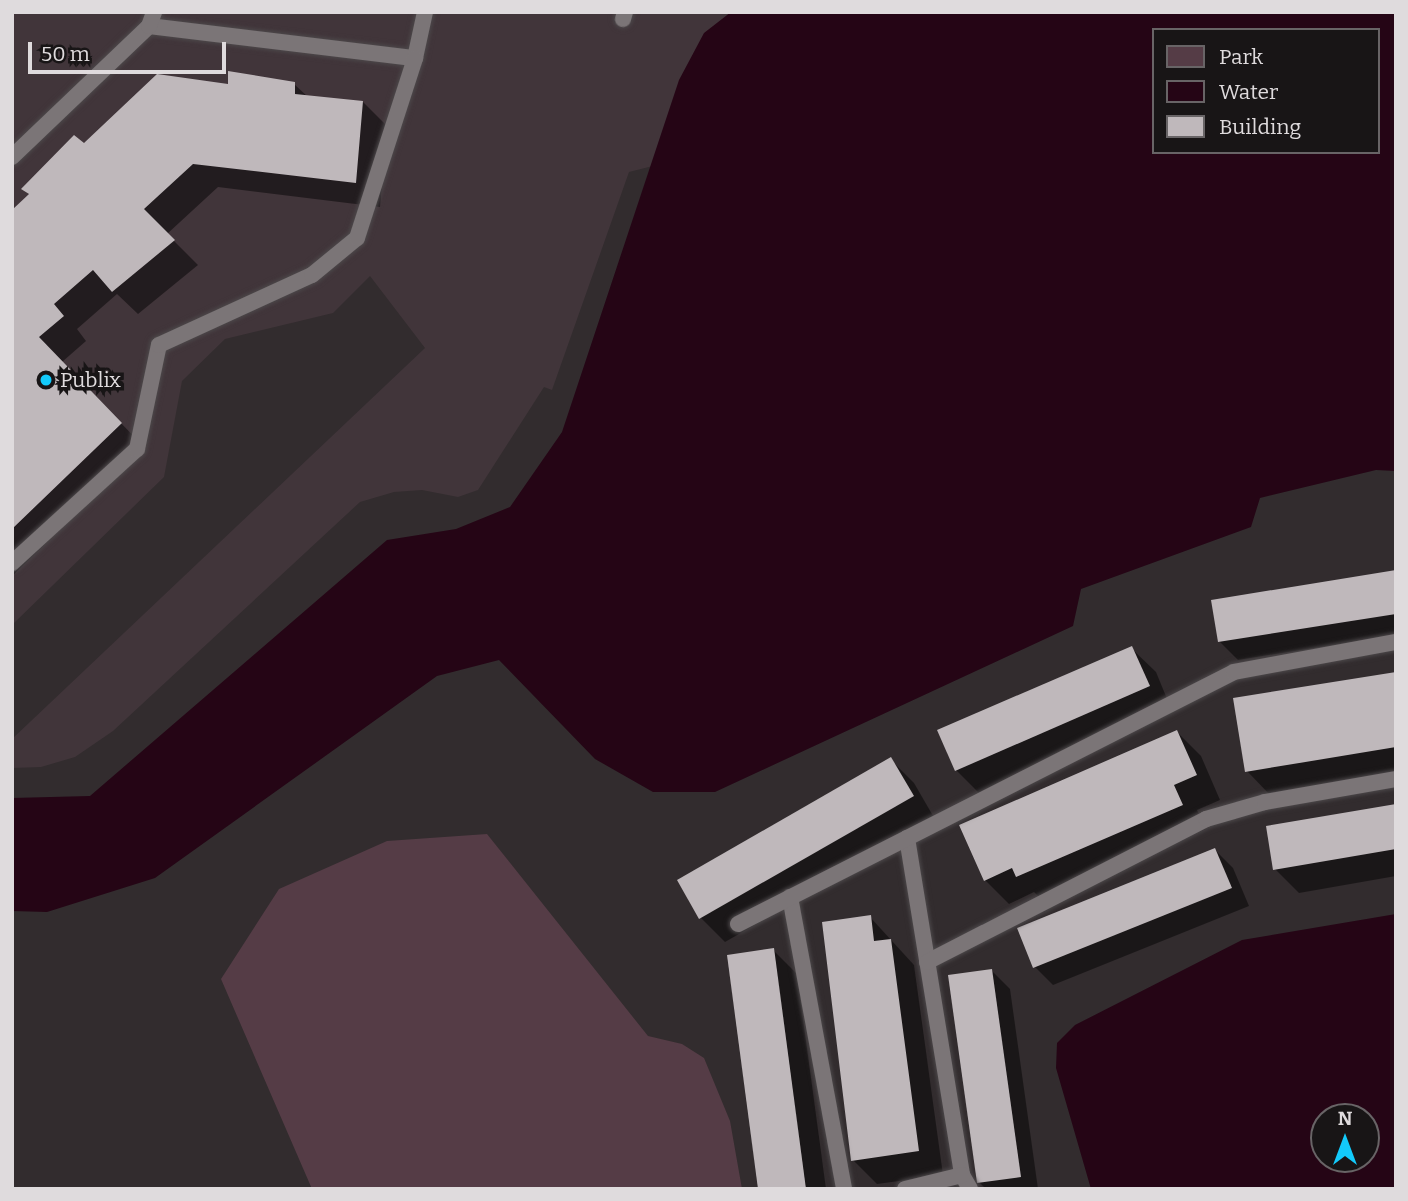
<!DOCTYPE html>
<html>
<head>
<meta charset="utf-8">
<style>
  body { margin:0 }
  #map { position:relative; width:1408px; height:1201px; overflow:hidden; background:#322c2e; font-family:Bitter,serif }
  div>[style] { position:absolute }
  .built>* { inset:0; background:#41353a }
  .green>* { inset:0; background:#553c46 }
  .water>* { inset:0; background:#250515 }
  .shadow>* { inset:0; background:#0007 }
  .building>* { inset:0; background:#bfb8bb }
  .roads { filter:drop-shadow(0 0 2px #4c484a) drop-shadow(0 0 2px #4c484a) }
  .lane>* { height:16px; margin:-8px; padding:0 8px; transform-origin:8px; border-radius:8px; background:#7b7577 }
  .dots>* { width:19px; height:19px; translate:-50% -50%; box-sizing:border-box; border:4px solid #181516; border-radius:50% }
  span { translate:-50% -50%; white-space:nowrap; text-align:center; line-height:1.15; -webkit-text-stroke:7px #181516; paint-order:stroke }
  .poi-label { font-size:21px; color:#dfdbdd }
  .left { translate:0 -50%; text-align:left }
  .frame { position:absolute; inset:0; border:14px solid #dfdbdd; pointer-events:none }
  .legend { position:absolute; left:1152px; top:28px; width:228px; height:126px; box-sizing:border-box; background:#181516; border:2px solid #686466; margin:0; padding:9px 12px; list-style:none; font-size:21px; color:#dfdbdd }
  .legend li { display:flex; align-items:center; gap:14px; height:35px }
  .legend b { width:35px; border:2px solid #686466 }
  .north { position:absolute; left:1310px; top:1103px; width:70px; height:70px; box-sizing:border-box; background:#181516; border:2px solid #686466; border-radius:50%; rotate:0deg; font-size:19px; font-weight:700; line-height:28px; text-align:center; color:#dfdbdd }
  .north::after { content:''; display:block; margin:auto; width:24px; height:32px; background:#13cafb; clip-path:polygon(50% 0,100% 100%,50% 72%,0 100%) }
  .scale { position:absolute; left:28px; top:42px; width:198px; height:32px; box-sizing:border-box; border:4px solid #dfdbdd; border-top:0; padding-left:9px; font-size:21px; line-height:24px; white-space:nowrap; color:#dfdbdd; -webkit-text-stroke:5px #181516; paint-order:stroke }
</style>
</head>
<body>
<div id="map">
  <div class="built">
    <i style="clip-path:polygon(12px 12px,1262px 12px,1154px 30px,1154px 39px,629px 172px,552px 390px,544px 387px,478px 490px,458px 497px,422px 490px,394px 492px,360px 502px,113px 731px,75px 757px,41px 767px,12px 768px,12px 739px,425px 348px,370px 276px,333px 313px,225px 339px,182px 381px,164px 477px,12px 625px)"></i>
  </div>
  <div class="green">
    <i style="clip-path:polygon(487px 834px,648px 1036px,682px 1044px,704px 1058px,730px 1121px,742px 1189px,312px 1189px,221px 979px,279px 889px,387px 841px)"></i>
  </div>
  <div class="water">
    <i style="clip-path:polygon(evenodd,731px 12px,1396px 12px,1396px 471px,1376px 470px,1260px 498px,1251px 527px,1081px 589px,1073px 626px,715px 792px,653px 792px,595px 759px,499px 660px,437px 676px,155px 878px,47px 912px,12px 911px,12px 798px,90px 796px,387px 540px,456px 529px,510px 507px,562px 432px,679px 80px,704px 33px,731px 12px,1154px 30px,1378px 30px,1378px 152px,1154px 152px,1154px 30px)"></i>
    <i style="clip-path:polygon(evenodd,1396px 914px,1396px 1189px,1091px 1189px,1056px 1068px,1057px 1043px,1075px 1025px,1242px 940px,1396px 914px,1324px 1117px,1366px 1117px,1366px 1159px,1324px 1159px,1324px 1117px)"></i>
  </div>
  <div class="shadow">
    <i style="clip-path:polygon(294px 84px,308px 97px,363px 102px,387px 126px,380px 207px,218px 187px,167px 234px,198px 265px,138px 314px,117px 294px,77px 329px,86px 341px,62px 362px,145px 448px,12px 576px,12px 212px,30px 195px,23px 189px,84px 145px,230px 86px)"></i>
    <i style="clip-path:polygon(1396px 572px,1396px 635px,1238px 660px,1219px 641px)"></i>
    <i style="clip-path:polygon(1131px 648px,1156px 672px,1172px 711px,980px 794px,956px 770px)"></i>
    <i style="clip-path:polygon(1396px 673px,1396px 775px,1271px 796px,1247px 771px)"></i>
    <i style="clip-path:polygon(1177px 732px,1201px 756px,1220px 800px,1197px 810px,1206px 829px,1042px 900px,1034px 892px,1009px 904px,985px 880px)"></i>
    <i style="clip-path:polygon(890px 759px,914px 783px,936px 821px,725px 942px,701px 918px,679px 880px)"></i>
    <i style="clip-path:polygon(1396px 805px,1396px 876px,1299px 893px,1275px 869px)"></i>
    <i style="clip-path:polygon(1215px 850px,1233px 868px,1249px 906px,1053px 985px,1035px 967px)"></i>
    <i style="clip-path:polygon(870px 917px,914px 965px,943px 1175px,877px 1184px,853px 1160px)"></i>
    <i style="clip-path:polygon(773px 950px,797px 974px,826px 1189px,760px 1189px)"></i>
    <i style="clip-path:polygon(991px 970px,1010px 989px,1038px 1189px,986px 1189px,979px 1182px)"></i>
  </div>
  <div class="building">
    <i style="clip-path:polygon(228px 71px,295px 82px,295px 94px,363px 101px,356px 183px,193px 164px,144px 209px,175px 240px,112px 292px,93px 270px,54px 304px,64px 316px,39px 337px,122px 423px,12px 529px,12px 210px,29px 194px,21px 189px,74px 135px,84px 143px,157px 74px,228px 84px)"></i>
    <i style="clip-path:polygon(1396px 570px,1396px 614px,1218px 642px,1211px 600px)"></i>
    <i style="clip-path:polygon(1132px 646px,1150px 686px,955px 771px,937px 730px)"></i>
    <i style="clip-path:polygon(1396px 672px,1396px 747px,1245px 772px,1233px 698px)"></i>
    <i style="clip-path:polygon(1177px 730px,1197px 775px,1174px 785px,1183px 805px,1016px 877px,1012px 868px,984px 881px,959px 825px)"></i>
    <i style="clip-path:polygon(891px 757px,914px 796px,699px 919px,677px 880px)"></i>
    <i style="clip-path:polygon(1396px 804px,1396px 849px,1273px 870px,1266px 826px)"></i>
    <i style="clip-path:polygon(1215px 848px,1232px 888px,1033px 968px,1017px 928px)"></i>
    <i style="clip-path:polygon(871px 915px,874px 941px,891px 939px,919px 1151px,851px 1161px,822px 922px)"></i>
    <i style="clip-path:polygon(774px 948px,806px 1189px,758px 1189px,727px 955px)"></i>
    <i style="clip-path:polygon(992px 969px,1021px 1177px,977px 1183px,948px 975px)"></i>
  </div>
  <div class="roads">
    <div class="lane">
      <i style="left:623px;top:19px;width:7px;rotate:-74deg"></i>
      <i style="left:149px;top:26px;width:268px;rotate:6.9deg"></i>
      <i style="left:415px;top:58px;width:47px;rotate:-77.7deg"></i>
      <i style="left:12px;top:157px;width:190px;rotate:-43.7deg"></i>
      <i style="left:149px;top:26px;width:15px;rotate:-70deg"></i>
      <i style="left:12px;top:563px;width:169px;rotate:-42.4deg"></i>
      <i style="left:137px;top:449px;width:106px;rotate:-78.1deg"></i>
      <i style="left:159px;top:345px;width:168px;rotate:-24.6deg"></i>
      <i style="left:312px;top:275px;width:58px;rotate:-39.4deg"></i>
      <i style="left:357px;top:238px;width:189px;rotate:-72.1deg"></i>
      <i style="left:907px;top:838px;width:341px;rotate:80.7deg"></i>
      <i style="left:962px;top:1175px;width:16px;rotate:60deg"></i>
      <i style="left:790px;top:897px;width:297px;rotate:79.5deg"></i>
      <i style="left:738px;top:924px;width:556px;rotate:-26.93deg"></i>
      <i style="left:1234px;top:672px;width:165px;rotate:-10.5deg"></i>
      <i style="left:927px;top:962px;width:314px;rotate:-27.1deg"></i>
      <i style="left:1206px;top:819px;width:61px;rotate:-16.1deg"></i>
      <i style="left:1265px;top:802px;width:133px;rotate:-10deg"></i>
      <i style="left:905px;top:1189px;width:59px;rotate:-13.8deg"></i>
    </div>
  </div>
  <div class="dots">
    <i style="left:46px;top:380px;background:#13cafb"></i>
  </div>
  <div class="poi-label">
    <span class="left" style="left:60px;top:380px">Publix</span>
  </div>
  <div class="frame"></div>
  <ul class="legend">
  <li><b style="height:19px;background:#553c46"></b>Park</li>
  <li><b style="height:19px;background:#250515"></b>Water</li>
  <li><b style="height:19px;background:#bfb8bb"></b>Building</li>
  </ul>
  <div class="north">N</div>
  <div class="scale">50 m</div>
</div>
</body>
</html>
